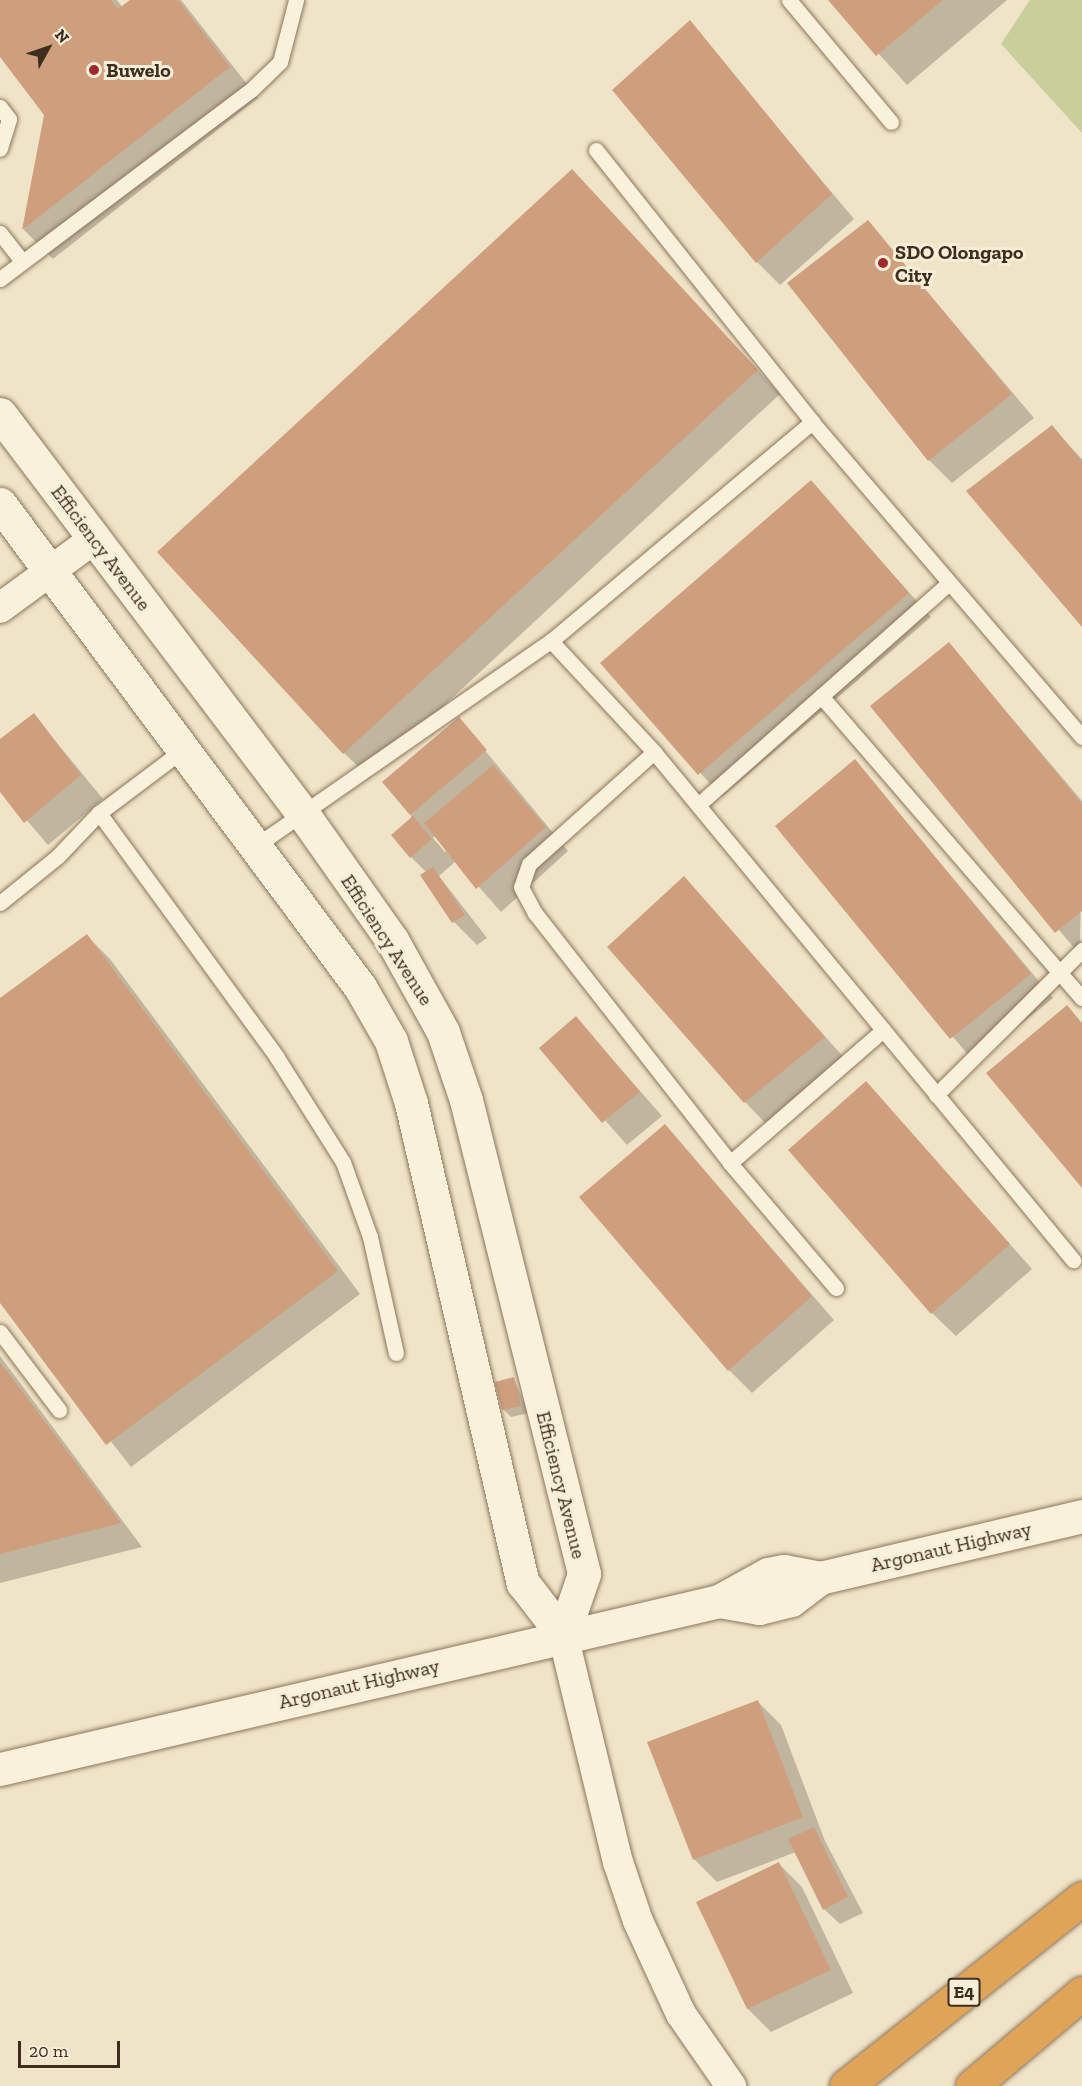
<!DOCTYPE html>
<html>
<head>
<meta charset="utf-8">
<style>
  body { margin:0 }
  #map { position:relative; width:1082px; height:2086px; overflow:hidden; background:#f0e4c8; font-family:"Zilla Slab",serif }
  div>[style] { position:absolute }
  .green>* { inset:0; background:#c9cf9b }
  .shadow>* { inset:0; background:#0003 }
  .building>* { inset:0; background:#cf9f7d }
  .roads { filter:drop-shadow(0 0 2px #8d765c) drop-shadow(0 0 2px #8d765c) }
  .service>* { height:15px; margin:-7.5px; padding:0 7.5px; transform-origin:7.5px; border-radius:7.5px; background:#faf1dc }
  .minor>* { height:30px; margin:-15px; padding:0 15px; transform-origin:15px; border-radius:15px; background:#faf1dc }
  .tertiary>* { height:33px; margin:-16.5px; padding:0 16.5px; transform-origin:16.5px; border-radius:16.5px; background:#faf1dc }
  .motorway>* { height:33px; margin:-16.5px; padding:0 16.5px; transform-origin:16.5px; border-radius:16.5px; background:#e0a458 }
  .dots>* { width:16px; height:16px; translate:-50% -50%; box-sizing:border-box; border:3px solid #f7eed8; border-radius:50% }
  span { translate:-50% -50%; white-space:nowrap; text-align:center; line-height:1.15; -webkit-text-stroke:6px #f7eed8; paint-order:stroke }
  .shield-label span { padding:2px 4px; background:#f7eed8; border:2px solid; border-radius:4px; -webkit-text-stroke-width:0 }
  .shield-label { font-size:18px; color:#3d2e20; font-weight:700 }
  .poi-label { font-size:20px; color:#3d2e20; font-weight:700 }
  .left { translate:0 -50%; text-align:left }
  .street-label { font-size:20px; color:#3d2e20 }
  .north { position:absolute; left:18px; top:18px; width:60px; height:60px; -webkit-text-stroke:4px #f7eed8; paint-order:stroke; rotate:50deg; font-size:16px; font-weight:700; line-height:24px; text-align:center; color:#3d2e20 }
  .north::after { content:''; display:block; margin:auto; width:21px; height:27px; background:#3d2e20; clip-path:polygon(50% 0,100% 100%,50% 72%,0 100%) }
  .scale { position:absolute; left:18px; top:2041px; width:102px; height:27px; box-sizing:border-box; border:3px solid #3d2e20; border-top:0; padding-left:8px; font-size:18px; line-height:21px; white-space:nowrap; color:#3d2e20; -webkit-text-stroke:4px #f7eed8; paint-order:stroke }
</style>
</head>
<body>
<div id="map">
  <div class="green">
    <i style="clip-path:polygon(1030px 0,1082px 0,1082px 133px,1001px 44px)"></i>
  </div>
  <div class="shadow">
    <i style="clip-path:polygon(0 0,117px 0,123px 8px,133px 0,181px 0,258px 98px,53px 259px,24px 230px,46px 115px,0 54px)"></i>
    <i style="clip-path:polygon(830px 0,1007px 0,907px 85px)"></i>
    <i style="clip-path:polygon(690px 23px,854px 219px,780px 285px,757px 262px)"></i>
    <i style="clip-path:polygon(572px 171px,780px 394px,368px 776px,344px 753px)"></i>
    <i style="clip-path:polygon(868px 222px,1034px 418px,952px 483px,929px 460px)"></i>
    <i style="clip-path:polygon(1051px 427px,1082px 459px,1082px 624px)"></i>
    <i style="clip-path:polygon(811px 482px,931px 617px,722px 797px,602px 663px)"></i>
    <i style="clip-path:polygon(949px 644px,1082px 801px,1080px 955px,872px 706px)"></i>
    <i style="clip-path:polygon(34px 715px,103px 799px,48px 845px,0 789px,0 741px)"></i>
    <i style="clip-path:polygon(evenodd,459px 719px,568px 851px,501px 912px,456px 861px,439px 876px,487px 938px,477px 945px,454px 922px,422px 876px,427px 873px,411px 857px,411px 814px,459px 719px,436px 835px,448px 850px,445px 852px,433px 838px,436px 835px)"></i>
    <i style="clip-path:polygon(855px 761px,1053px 998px,974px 1062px,777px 826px)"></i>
    <i style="clip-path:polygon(684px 878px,847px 1061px,768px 1126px,745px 1102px)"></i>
    <i style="clip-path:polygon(87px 936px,110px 959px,360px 1294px,131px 1467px,0 1300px,0 1000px)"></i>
    <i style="clip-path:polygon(576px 1018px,662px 1116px,627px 1145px,541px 1048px)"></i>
    <i style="clip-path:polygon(866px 1083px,1032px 1269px,956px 1336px,932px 1313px)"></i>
    <i style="clip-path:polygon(665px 1126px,834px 1320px,752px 1393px,729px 1370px)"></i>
    <i style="clip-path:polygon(0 1356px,142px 1547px,0 1583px)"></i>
    <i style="clip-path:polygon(514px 1379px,528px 1413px,511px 1417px,503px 1409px)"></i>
    <i style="clip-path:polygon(758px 1702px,781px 1725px,825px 1841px,863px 1913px,840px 1924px,824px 1909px,796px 1852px,717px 1882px,694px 1859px)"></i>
    <i style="clip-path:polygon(779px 1864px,802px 1887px,853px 1993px,771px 2032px,748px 2009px)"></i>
  </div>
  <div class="building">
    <i style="clip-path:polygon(0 0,111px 0,118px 9px,130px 0,178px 0,230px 67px,22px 230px,44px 115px,0 57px)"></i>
    <i style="clip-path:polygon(828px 0,943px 0,876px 56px)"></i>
    <i style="clip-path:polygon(690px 20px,832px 194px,756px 263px,612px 90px)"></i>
    <i style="clip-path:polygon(572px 169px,758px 370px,343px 754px,157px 552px)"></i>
    <i style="clip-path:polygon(868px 220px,1012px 394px,928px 461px,787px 283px)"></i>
    <i style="clip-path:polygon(1052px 425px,1082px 461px,1082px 627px,966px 491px)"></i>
    <i style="clip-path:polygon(811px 480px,909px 593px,698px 775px,600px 663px)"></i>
    <i style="clip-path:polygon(949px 642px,1082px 804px,1082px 911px,1055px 933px,870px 706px)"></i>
    <i style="clip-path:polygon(34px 713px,81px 775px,24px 823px,0 792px,0 739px)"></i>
    <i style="clip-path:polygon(459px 717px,487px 750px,410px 815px,382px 782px)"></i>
    <i style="clip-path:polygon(855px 759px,1031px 974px,950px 1039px,775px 826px)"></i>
    <i style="clip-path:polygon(493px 765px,546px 827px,476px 889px,424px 823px)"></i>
    <i style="clip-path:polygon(413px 816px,432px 839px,410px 858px,391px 835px)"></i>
    <i style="clip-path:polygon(433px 867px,465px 915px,452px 923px,420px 875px)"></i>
    <i style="clip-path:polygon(684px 876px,825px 1037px,744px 1103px,607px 947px)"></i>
    <i style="clip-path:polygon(87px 934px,338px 1271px,106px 1445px,0 1303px,0 998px)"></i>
    <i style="clip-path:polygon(1067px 1005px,1082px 1023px,1082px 1188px,986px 1073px)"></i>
    <i style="clip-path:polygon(576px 1016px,640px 1092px,602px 1123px,539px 1048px)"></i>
    <i style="clip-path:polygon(866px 1081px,1010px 1244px,931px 1314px,788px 1150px)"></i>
    <i style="clip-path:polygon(665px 1124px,812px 1296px,728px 1371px,579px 1197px)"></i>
    <i style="clip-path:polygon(0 1362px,121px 1523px,0 1554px)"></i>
    <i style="clip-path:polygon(514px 1377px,521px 1406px,502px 1410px,495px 1382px)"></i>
    <i style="clip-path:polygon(758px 1700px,803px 1817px,693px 1860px,647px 1742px)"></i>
    <i style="clip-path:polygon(814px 1827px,848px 1897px,823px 1910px,788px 1839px)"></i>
    <i style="clip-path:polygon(779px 1862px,831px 1970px,747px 2009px,696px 1902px)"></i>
  </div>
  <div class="roads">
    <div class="service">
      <i style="left:789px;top:0;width:159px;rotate:50.1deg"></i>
      <i style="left:0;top:107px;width:15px;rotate:53deg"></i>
      <i style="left:9px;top:119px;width:31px;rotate:107deg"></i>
      <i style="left:596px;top:150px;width:347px;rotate:51.5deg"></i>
      <i style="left:812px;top:422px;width:415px;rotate:49.4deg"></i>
      <i style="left:0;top:233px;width:36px;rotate:52deg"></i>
      <i style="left:0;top:279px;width:314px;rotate:-37deg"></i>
      <i style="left:251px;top:90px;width:40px;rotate:-44deg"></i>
      <i style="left:280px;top:62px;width:64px;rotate:-75.5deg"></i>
      <i style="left:551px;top:641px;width:151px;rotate:47.1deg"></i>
      <i style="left:654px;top:752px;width:659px;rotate:50.48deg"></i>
      <i style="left:821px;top:696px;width:399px;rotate:49.2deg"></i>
      <i style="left:654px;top:752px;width:168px;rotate:138.1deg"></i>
      <i style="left:529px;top:864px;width:24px;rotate:109deg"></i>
      <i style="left:521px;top:887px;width:30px;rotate:62deg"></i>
      <i style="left:535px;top:913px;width:317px;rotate:52deg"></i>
      <i style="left:730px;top:1163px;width:164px;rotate:49.7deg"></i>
      <i style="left:698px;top:805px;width:334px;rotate:-41.5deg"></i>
      <i style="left:99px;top:813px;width:301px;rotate:53.9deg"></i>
      <i style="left:276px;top:1056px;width:125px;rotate:57.7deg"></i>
      <i style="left:343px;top:1162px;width:80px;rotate:70.2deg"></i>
      <i style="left:370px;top:1237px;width:119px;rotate:77.4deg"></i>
      <i style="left:257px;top:845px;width:358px;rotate:-34.8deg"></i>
      <i style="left:551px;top:641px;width:341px;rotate:-40deg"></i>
      <i style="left:0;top:903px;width:75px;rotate:-39deg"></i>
      <i style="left:58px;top:856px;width:59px;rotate:-46.4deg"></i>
      <i style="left:99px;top:813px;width:106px;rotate:-37deg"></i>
      <i style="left:936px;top:1095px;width:206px;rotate:-44.8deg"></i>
      <i style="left:730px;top:1163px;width:203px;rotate:-41deg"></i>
      <i style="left:0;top:1332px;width:98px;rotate:52.9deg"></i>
    </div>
    <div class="minor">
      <i style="left:0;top:608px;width:117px;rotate:-36.3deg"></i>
      <i style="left:563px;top:1635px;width:234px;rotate:76.4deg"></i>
      <i style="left:618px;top:1862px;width:62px;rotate:71.3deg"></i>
      <i style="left:638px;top:1921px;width:102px;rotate:65.2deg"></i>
      <i style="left:681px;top:2014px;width:88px;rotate:55.2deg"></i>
    </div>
    <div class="tertiary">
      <i style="left:0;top:414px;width:502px;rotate:52.86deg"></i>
      <i style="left:303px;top:814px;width:154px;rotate:54.8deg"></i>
      <i style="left:392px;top:940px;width:105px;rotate:61deg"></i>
      <i style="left:443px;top:1032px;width:72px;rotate:71.3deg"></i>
      <i style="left:466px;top:1100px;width:488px;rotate:76deg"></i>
      <i style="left:584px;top:1574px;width:65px;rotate:109deg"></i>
      <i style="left:0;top:504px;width:602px;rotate:53.3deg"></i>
      <i style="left:360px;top:987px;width:62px;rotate:60.1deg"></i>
      <i style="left:391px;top:1041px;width:65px;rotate:72.1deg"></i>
      <i style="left:411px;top:1103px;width:493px;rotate:76.9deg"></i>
      <i style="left:523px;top:1583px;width:66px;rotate:52.4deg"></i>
      <i style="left:719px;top:1601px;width:56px;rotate:-28.9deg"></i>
      <i style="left:768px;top:1574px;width:16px;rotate:-11deg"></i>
      <i style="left:784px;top:1571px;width:37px;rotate:11deg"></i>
      <i style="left:820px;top:1578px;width:269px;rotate:-13.3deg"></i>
      <i style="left:0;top:1769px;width:738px;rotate:-13.15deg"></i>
      <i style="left:719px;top:1601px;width:41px;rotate:9.9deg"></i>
      <i style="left:759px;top:1608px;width:33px;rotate:-14deg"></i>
      <i style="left:791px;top:1600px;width:36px;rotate:-37deg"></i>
    </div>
    <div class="motorway">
      <i style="left:846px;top:2086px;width:302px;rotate:-38.5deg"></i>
      <i style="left:972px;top:2086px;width:144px;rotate:-40.2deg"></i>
    </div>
  </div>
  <div class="dots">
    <i style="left:94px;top:70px;background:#9e2a2b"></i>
    <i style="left:883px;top:263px;background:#9e2a2b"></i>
  </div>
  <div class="shield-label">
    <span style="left:964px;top:1992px">E4</span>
  </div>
  <div class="poi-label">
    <span class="left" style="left:106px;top:70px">Buwelo</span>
    <span class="left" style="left:895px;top:264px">SDO Olongapo<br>City</span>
  </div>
  <div class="street-label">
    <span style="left:101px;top:548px;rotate:53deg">Efficiency Avenue</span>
    <span style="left:387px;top:940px;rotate:57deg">Efficiency Avenue</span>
    <span style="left:561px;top:1485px;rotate:76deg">Efficiency Avenue</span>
    <span style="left:951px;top:1547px;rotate:-13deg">Argonaut Highway</span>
    <span style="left:359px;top:1684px;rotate:-13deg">Argonaut Highway</span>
  </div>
  <div class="north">N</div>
  <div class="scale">20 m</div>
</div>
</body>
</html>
